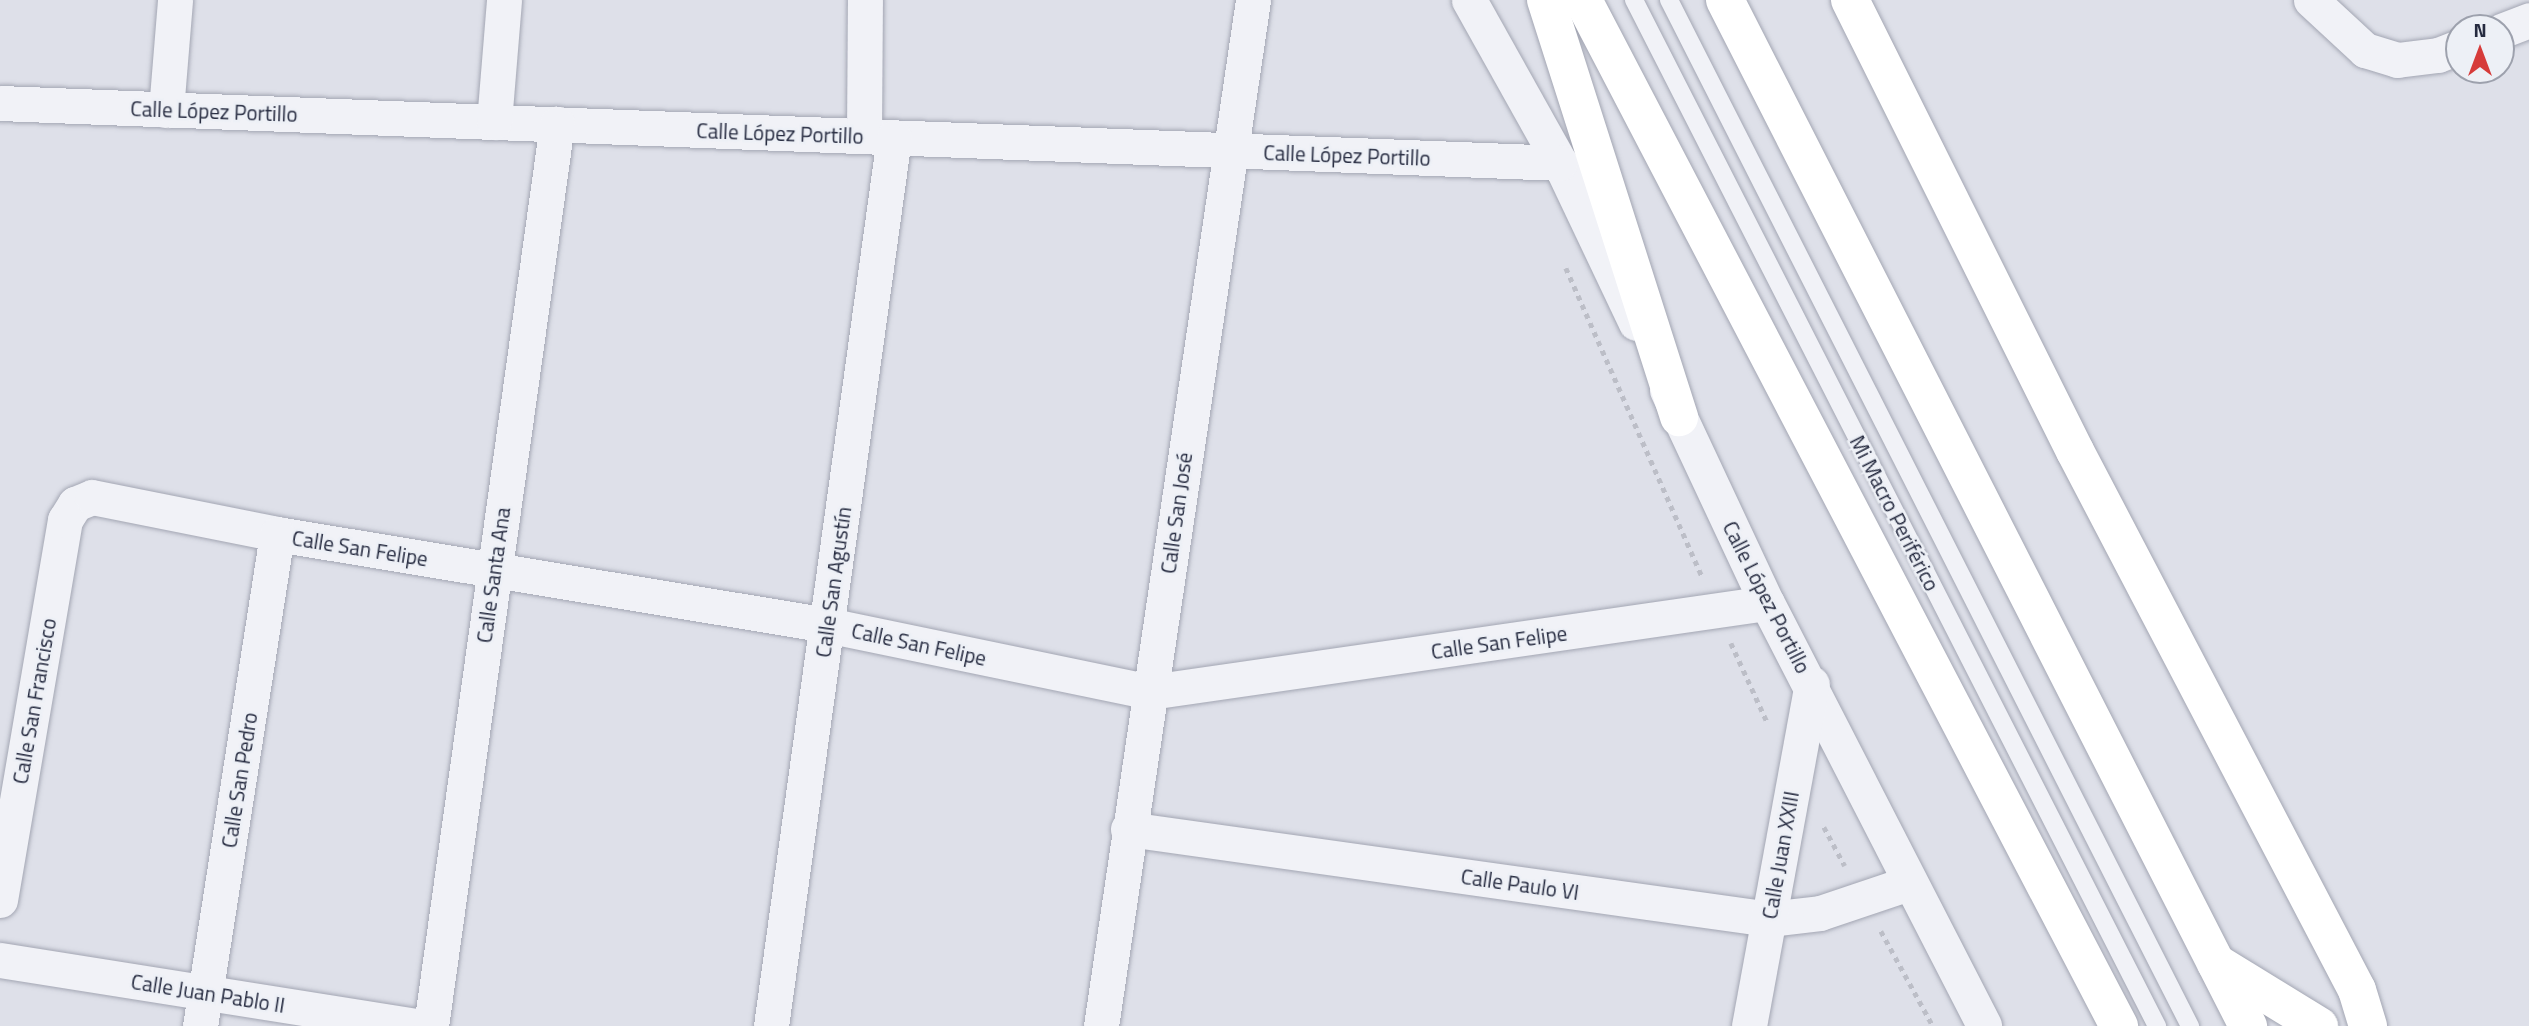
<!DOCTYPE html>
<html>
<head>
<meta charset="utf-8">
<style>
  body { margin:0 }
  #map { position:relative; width:2529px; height:1026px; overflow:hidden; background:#dee0e9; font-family:"Titillium Web",sans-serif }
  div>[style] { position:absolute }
  .path>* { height:4.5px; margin-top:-2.25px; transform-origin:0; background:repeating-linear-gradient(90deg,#bcbec7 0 5px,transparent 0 10px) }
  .roads { filter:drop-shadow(0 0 2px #a3a6b3) drop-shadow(0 0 2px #a3a6b3) }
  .lane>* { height:18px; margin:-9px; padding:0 9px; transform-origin:9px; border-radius:9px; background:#f1f2f7 }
  .street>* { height:35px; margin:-17.5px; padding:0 17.5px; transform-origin:17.5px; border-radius:17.5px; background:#f1f2f7 }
  .secondary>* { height:38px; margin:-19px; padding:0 19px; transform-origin:19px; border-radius:19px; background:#fff }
  .highway>* { height:38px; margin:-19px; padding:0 19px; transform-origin:19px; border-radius:19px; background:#fff }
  span { translate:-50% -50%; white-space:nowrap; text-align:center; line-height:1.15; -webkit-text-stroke:5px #edf0f6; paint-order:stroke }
  .street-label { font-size:21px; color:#262b40 }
  .north { position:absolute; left:2445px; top:14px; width:70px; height:70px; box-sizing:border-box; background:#edf0f6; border:2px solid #9da1ad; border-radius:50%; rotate:0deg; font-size:19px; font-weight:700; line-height:28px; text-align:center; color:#262b40 }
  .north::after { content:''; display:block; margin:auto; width:24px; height:32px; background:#d63b3a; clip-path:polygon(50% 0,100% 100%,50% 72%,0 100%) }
</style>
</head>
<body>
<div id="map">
  <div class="path">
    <i style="left:1566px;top:268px;width:338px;rotate:66.2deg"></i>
    <i style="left:1731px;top:643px;width:89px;rotate:65.4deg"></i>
    <i style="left:1824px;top:827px;width:44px;rotate:61.7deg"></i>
    <i style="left:1881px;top:931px;width:108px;rotate:61.3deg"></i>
  </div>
  <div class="roads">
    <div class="lane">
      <i style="left:1634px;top:0;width:1152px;rotate:62.99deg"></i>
      <i style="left:1669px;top:0;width:1151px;rotate:63.08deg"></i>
    </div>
    <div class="street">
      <i style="left:1469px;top:0;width:187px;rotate:60.8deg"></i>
      <i style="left:1560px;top:163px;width:177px;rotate:64.6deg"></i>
      <i style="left:2311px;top:0;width:74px;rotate:42.8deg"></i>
      <i style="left:2365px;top:50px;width:34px;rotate:17deg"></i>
      <i style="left:2397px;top:60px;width:41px;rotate:-7deg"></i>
      <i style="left:2438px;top:55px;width:22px;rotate:-21deg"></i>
      <i style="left:2501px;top:31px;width:30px;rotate:-21deg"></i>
      <i style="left:0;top:103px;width:1561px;rotate:2.2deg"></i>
      <i style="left:166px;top:110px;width:110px;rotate:-85.3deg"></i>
      <i style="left:494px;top:122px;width:122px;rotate:-85.3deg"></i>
      <i style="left:864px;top:136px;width:136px;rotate:-89.6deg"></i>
      <i style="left:1667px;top:390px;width:235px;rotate:64.9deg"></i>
      <i style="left:1767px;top:603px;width:475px;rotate:62.8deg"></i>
      <i style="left:1128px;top:829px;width:647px;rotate:7.99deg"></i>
      <i style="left:1769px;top:919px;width:51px;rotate:-6.7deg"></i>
      <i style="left:1820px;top:913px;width:94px;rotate:-18.6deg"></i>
      <i style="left:0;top:900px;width:386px;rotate:-80.3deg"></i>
      <i style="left:65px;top:520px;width:19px;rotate:-58deg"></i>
      <i style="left:75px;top:504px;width:18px;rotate:-22deg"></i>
      <i style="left:92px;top:497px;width:189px;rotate:11.3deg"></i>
      <i style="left:277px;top:534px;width:557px;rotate:9.39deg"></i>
      <i style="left:827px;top:625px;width:330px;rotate:11.7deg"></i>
      <i style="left:1150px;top:692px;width:623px;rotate:-8.21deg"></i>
      <i style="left:0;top:960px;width:420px;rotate:9deg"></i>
      <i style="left:200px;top:1026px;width:498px;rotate:-81.1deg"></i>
      <i style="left:431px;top:1026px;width:911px;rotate:-82.05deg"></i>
      <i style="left:771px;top:1026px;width:897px;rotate:-82.12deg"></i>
      <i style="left:1101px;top:1026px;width:1037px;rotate:-81.57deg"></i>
      <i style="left:1749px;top:1026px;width:348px;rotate:-79.6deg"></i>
    </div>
    <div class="secondary">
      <i style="left:1850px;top:0;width:504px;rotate:63.49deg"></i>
      <i style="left:2075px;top:451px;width:608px;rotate:62.38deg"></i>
      <i style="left:2357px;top:990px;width:38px;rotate:73deg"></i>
    </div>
    <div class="highway">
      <i style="left:1546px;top:0;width:438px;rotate:72.3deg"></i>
      <i style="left:1583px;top:0;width:1158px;rotate:62.42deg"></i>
      <i style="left:1725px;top:0;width:1152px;rotate:62.99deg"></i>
      <i style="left:2216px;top:963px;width:121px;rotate:31.5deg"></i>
    </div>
  </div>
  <div class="street-label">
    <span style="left:214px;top:111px;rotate:2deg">Calle López Portillo</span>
    <span style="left:780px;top:133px;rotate:2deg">Calle López Portillo</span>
    <span style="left:1347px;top:155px;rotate:2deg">Calle López Portillo</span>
    <span style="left:1176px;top:513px;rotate:-82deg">Calle San José</span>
    <span style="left:1895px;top:513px;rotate:63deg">Mi Macro Periférico</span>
    <span style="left:360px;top:548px;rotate:9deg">Calle San Felipe</span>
    <span style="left:493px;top:575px;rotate:-82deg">Calle Santa Ana</span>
    <span style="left:833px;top:582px;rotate:-82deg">Calle San Agustín</span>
    <span style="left:1767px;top:597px;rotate:63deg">Calle López Portillo</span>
    <span style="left:1499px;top:642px;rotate:-8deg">Calle San Felipe</span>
    <span style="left:919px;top:644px;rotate:12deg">Calle San Felipe</span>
    <span style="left:34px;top:701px;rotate:-80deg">Calle San Francisco</span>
    <span style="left:239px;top:780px;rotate:-81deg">Calle San Pedro</span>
    <span style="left:1780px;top:855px;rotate:-80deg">Calle Juan XXIII</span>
    <span style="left:1520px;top:884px;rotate:8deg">Calle Paulo VI</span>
    <span style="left:208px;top:993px;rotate:9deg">Calle Juan Pablo II</span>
  </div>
  <div class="north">N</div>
</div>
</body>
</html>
